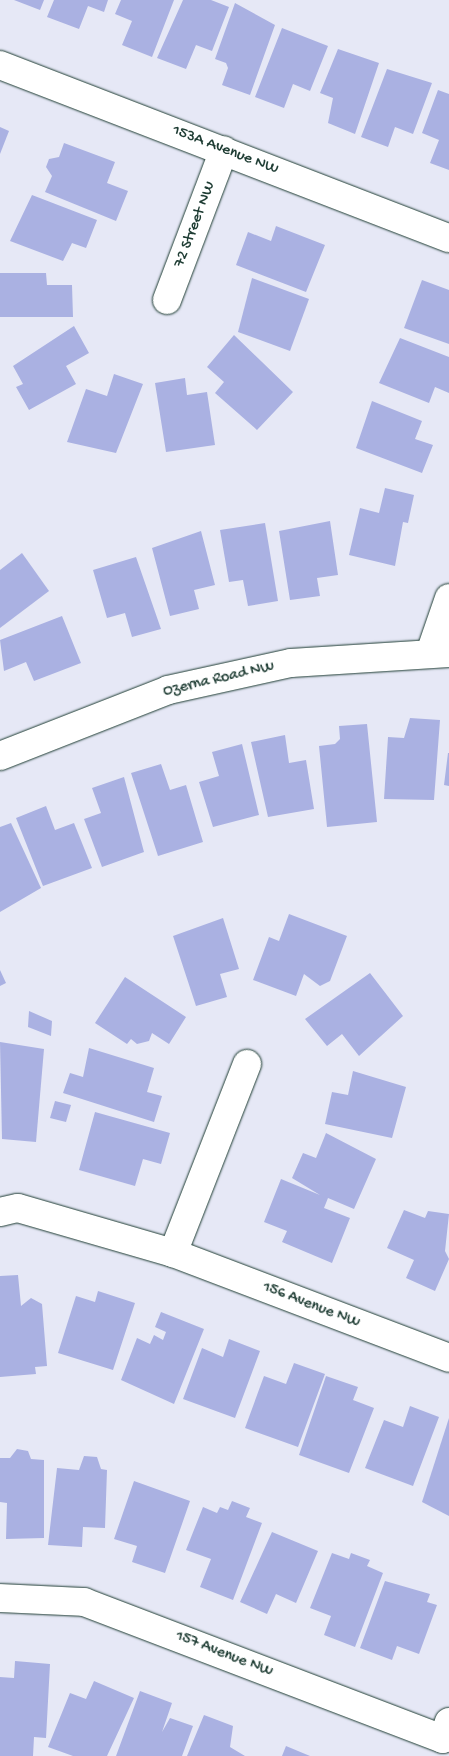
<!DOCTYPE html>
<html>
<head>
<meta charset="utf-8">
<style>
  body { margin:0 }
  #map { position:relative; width:449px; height:1756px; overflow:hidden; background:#e6e8f6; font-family:"Gochi Hand",sans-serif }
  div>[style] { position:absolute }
  .building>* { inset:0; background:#aab1e2 }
  .roads { filter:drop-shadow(0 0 1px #1f3d34) drop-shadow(0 0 1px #1f3d34) }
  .minor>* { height:28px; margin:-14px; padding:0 14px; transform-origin:14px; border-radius:14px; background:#fff }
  span { translate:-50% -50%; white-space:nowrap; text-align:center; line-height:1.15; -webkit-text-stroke:4px #fff; paint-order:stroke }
  .street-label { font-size:16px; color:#1f3d34 }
</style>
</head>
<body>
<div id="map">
  <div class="building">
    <i style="clip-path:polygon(14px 0,44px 0,40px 10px)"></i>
    <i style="clip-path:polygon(54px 0,108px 0,104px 12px,88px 6px,79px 29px,47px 17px)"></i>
    <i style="clip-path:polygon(121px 0,174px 0,152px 57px,122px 45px,132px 21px,115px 14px)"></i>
    <i style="clip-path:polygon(183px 0,211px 0,229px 7px,212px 51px,196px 45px,186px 69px,157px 58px)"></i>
    <i style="clip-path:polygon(235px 3px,275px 25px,250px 95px,222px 85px,228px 68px,226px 63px,215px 59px)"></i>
    <i style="clip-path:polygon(282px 28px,328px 46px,310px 91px,293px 84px,284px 108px,255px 97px)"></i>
    <i style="clip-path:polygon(338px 49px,379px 63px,355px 134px,328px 123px,333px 98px,320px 93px)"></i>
    <i style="clip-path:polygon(387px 69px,432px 83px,413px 134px,395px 127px,388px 147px,361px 137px)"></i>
    <i style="clip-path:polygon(438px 90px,449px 94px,449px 170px,430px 163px,439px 140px,422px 133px)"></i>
    <i style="clip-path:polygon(0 127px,9px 131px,0 154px)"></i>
    <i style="clip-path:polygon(64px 143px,115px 162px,107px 183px,128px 191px,116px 221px,45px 192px,52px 176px,46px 167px,49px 159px,59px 157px)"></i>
    <i style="clip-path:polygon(32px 195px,97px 220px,86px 248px,72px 243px,63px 261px,10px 241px)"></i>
    <i style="clip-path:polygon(276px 226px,325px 245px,306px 292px,236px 265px,248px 232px,271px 241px)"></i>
    <i style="clip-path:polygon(0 273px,46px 273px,47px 285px,72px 285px,73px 317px,0 317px)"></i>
    <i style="clip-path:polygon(252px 278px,309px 299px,290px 351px,238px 332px)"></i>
    <i style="clip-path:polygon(422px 280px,449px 290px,449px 344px,404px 328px)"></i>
    <i style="clip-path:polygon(74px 326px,89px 353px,66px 366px,76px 384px,29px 410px,16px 387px,23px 384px,13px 366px)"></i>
    <i style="clip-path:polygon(234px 335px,293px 392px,257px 430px,215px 393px,224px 382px,207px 367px)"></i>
    <i style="clip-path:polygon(400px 338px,449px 357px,449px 393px,435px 387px,429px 403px,379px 383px)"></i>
    <i style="clip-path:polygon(114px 374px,143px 384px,116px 453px,67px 442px,86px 389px,107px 396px)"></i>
    <i style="clip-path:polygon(185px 378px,187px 395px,207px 392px,215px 445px,166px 452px,155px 383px)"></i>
    <i style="clip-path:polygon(372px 401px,422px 421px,415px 439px,433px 445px,422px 473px,356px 448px)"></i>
    <i style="clip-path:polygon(385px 488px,414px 495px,408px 523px,403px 522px,395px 566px,349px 555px,360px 508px,379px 513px)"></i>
    <i style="clip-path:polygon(330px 521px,338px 575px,317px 578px,320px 596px,290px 600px,279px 531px)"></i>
    <i style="clip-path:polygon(265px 523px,278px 601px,248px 606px,243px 580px,229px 582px,220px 530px)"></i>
    <i style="clip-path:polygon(201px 531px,215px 585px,194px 590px,199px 609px,170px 616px,152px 548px)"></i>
    <i style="clip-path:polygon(22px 553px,49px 591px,0 628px,0 570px)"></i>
    <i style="clip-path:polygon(136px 557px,161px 629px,132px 637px,125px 613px,107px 618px,93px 570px)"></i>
    <i style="clip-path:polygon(62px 616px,81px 663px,34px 681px,26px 662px,4px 671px,0 640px)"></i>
    <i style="clip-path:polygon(410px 718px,440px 720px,434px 800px,384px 799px,388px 737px,404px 738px)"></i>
    <i style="clip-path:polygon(367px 724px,377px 822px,327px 827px,319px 746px,335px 744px,340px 739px,339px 726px)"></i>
    <i style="clip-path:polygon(285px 735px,289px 763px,306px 760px,314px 809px,268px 817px,251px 742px)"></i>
    <i style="clip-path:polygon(242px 744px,259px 815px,213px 827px,199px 782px,219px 776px,212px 752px)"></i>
    <i style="clip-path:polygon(448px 753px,449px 753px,449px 786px,444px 785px)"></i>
    <i style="clip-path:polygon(161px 764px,170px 790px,186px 785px,203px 842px,158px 856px,131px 773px)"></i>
    <i style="clip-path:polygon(124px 777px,144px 852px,102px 867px,84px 819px,101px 813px,92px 788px)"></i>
    <i style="clip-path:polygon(46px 806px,55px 830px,74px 823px,92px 868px,43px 886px,16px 818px)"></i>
    <i style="clip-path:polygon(11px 823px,41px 888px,0 912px,0 827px)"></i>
    <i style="clip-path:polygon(289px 914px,347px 936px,330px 981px,320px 986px,304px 974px,296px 996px,253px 980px,269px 937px,279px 941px)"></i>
    <i style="clip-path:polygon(223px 918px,239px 969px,220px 974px,227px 997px,196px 1006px,173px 936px)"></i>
    <i style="clip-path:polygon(0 970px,6px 983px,0 986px)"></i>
    <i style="clip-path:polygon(370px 973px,403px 1016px,359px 1056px,342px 1034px,327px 1046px,305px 1019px)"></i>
    <i style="clip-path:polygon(125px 977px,186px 1017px,169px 1044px,152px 1033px,149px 1041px,137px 1044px,131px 1039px,127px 1044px,95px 1023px)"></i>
    <i style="clip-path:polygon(29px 1011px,52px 1021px,51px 1036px,28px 1027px)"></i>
    <i style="clip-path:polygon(0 1042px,44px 1049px,36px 1142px,2px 1139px)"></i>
    <i style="clip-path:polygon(89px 1048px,154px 1068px,147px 1092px,162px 1096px,154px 1122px,63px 1093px,70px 1073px,83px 1077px)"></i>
    <i style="clip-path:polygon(353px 1071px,406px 1087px,392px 1138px,325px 1124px,332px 1092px,348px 1095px)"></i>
    <i style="clip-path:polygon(55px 1101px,71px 1105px,66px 1122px,50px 1118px)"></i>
    <i style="clip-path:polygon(95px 1112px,170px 1133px,161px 1164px,143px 1159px,135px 1186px,79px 1170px)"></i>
    <i style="clip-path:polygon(326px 1133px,376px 1159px,354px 1209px,328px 1198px,324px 1208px,350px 1218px,332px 1263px,282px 1242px,287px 1231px,264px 1222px,281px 1179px,320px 1195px,292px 1178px,303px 1153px,316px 1158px)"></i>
    <i style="clip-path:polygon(404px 1210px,425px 1218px,428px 1211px,449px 1214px,445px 1251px,449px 1259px,435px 1291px,406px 1278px,414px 1260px,387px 1248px)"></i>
    <i style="clip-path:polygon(18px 1275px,21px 1306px,31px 1298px,42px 1304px,47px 1366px,35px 1367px,36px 1374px,0 1377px,0 1276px)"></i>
    <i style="clip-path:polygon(98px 1291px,135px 1303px,113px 1370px,58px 1353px,76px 1296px,95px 1302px)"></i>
    <i style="clip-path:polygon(161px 1312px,204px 1329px,174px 1404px,121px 1380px,137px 1338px,150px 1344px,154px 1335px,163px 1340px,166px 1332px,155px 1327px)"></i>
    <i style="clip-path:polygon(229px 1339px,260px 1351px,235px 1418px,183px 1399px,202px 1348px,223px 1357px)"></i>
    <i style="clip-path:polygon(294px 1363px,325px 1374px,298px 1447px,245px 1428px,264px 1376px,286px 1384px)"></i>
    <i style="clip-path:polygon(326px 1376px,358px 1387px,353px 1400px,374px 1408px,349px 1473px,299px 1455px)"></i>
    <i style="clip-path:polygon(410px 1406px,439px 1417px,413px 1486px,365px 1468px,384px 1420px,403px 1427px)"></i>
    <i style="clip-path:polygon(449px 1418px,449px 1516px,422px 1502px)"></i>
    <i style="clip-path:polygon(17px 1449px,28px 1451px,31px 1459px,44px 1460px,44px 1538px,6px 1539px,7px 1503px,0 1502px,0 1458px,10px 1458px)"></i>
    <i style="clip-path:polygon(84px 1456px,97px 1457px,101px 1469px,107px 1470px,105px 1528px,83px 1527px,82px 1547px,48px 1545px,57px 1468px,79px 1470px)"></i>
    <i style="clip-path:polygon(134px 1481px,190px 1501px,165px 1573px,132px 1562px,137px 1546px,114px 1539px)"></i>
    <i style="clip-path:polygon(232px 1501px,250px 1508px,246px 1517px,262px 1523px,233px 1600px,200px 1587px,211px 1559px,186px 1550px,203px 1507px,217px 1513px,220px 1507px,228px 1510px)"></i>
    <i style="clip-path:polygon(272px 1532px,318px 1551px,296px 1603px,276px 1594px,267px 1614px,240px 1602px)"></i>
    <i style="clip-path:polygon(332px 1553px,349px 1559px,351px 1553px,370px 1560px,367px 1566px,383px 1573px,355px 1647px,324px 1635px,331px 1616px,310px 1608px)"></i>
    <i style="clip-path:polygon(385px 1581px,430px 1594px,427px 1602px,437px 1605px,419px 1654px,397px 1646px,392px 1660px,360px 1648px)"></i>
    <i style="clip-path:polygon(15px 1661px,50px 1664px,46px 1738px,34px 1737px,33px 1756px,0 1756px,0 1677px,14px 1678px)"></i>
    <i style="clip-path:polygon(94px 1681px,134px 1698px,107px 1756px,73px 1756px,48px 1747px,70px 1693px,86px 1699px)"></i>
    <i style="clip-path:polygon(140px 1691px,172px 1703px,162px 1732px,170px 1718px,193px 1726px,182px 1756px,116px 1756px)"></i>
    <i style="clip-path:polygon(204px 1715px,233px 1726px,230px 1747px,245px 1756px,187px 1756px)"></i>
    <i style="clip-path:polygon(286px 1746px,310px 1756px,282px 1756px)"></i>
  </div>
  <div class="roads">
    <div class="minor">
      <i style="left:0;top:65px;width:481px;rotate:21.1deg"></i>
      <i style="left:167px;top:300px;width:160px;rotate:-69.2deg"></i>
      <i style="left:430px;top:653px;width:58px;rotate:-70.9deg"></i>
      <i style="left:0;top:756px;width:180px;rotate:-21.4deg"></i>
      <i style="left:168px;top:690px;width:126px;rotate:-12.4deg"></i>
      <i style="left:291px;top:663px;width:158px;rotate:-3.6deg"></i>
      <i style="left:0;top:1212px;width:18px;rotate:-13deg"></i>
      <i style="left:18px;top:1208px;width:161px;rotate:16.2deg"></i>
      <i style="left:173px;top:1253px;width:295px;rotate:20.8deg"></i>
      <i style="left:173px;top:1253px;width:203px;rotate:-68.6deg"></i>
      <i style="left:0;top:1598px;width:84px;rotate:2.7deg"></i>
      <i style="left:84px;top:1602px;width:384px;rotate:20.9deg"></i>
      <i style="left:443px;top:1739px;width:18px;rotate:-71deg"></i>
    </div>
  </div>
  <div class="street-label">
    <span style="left:225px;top:151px;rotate:21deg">153A Avenue NW</span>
    <span style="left:196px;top:225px;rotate:-69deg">72 Street NW</span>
    <span style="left:219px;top:680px;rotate:-13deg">Ozerna Road NW</span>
    <span style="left:311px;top:1306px;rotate:21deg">156 Avenue NW</span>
    <span style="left:224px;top:1655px;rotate:21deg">157 Avenue NW</span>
  </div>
</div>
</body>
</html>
